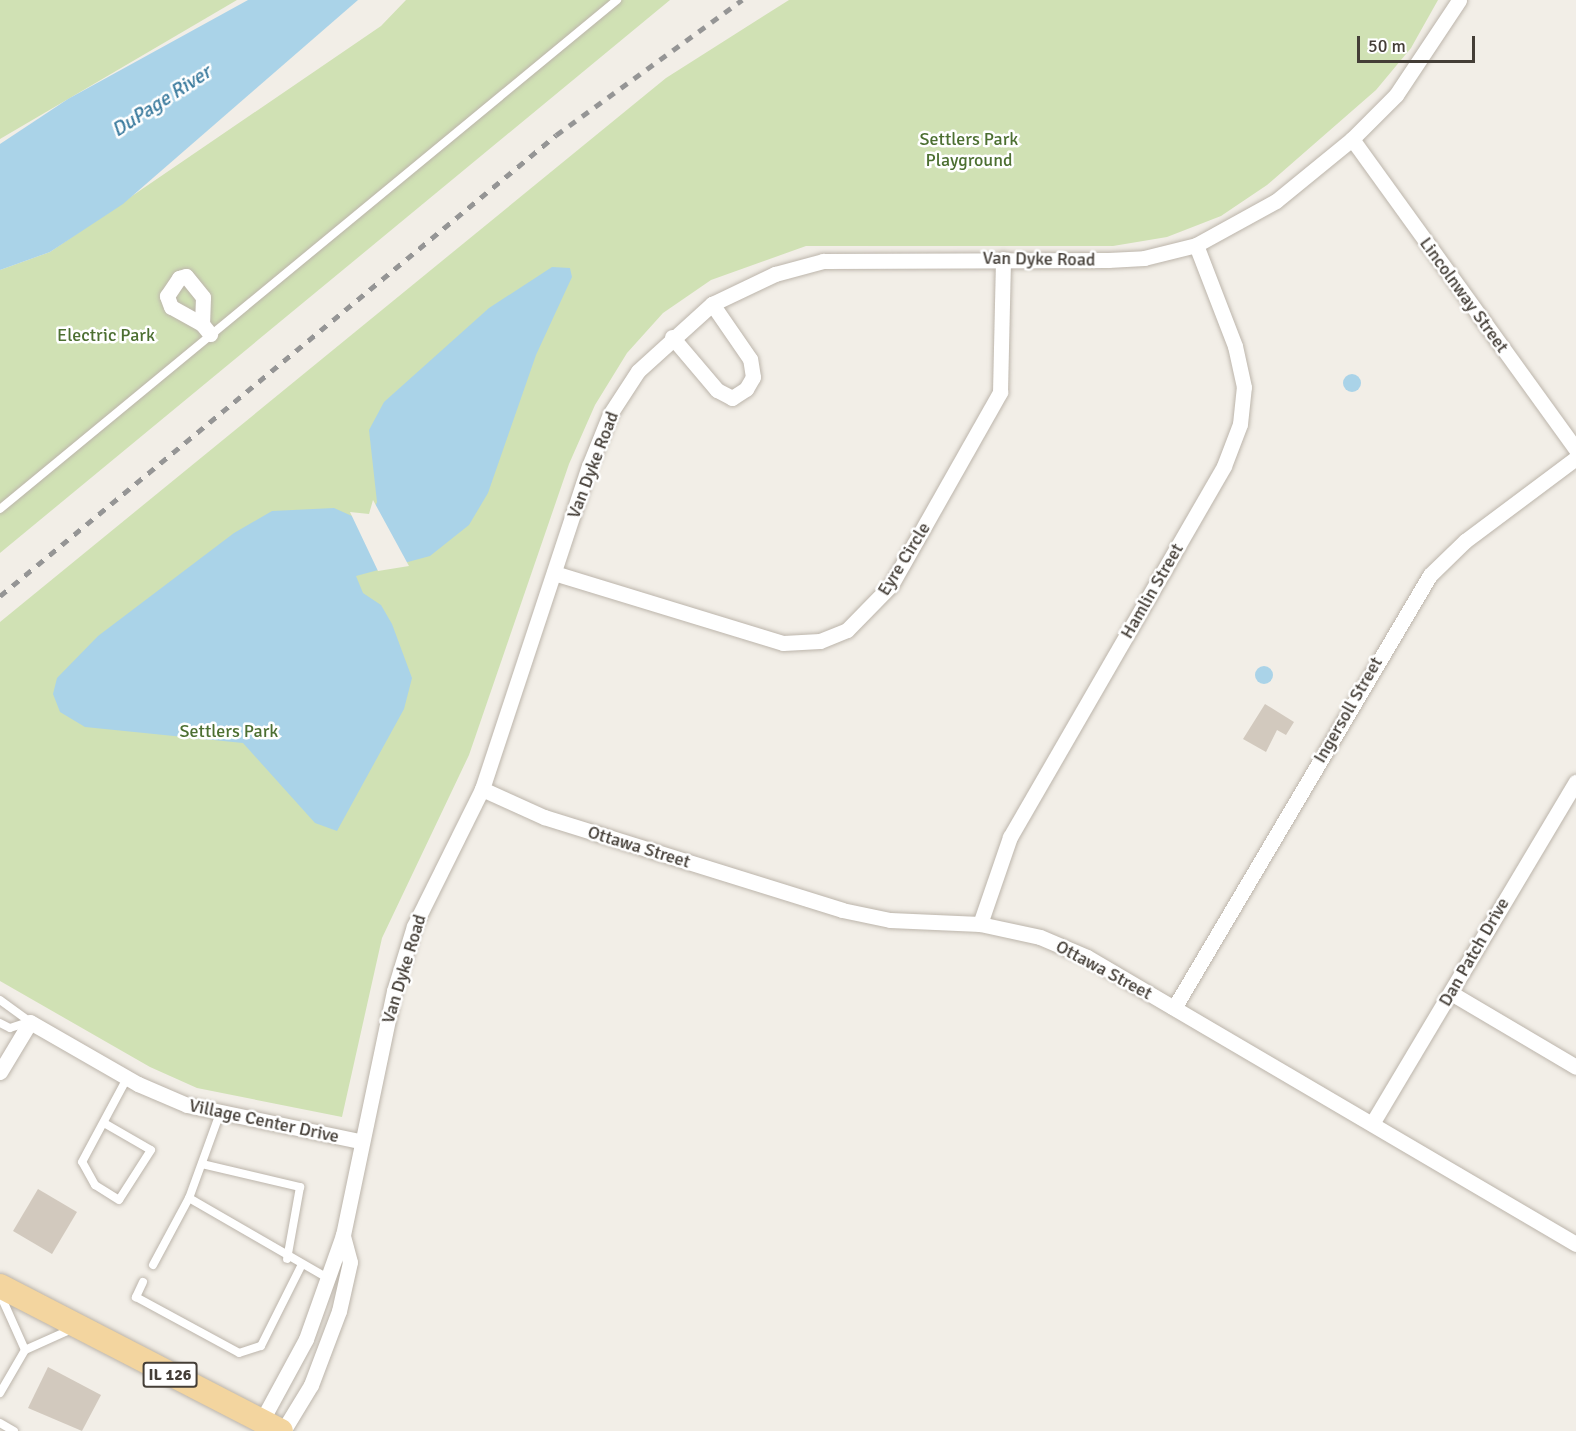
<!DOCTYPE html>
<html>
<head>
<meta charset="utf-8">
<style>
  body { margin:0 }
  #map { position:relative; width:1576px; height:1431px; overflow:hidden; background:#f2eee7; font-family:Signika,sans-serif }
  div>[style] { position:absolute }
  .green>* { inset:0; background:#d0e1b4 }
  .water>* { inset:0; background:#aad3e8 }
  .round { border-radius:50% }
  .pier>* { inset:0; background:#f2eee7 }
  .building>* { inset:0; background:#d2c9be }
  .roads { filter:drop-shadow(0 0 2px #bcb5ab) drop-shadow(0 0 2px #bcb5ab) }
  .service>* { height:8px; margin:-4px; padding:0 4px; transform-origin:4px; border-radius:4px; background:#fff }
  .minor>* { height:15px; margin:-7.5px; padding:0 7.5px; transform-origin:7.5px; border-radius:7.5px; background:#fff }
  .primary>* { height:24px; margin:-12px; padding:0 12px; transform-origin:12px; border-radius:12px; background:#f3d59f }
  .rail>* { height:4.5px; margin-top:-2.25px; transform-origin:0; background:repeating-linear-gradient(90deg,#959595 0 8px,transparent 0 16px) }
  span { translate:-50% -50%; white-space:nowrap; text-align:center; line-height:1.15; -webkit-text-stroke:5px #fff; paint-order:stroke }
  .shield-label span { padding:2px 4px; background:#fff; border:2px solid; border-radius:4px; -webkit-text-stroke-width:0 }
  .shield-label { font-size:16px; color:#443e37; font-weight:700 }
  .park-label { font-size:18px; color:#4c6f31 }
  .street-label { font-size:18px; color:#443e37 }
  .water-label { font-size:20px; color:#3a7a9d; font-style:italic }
  .scale { position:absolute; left:1357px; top:36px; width:118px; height:27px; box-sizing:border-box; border:3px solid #443e37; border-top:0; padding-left:8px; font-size:18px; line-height:21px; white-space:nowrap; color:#443e37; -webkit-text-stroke:4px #fff; paint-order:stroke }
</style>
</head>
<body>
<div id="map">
  <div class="green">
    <i style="clip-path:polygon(0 0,237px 0,0 139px)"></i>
    <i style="clip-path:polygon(406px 0,670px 0,0 553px,0 270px,50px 252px,381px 26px)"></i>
    <i style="clip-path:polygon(789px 0,1438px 0,1411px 48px,1376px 90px,1267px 185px,1221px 216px,1167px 237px,1113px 246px,806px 246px,711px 280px,663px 313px,627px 353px,595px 405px,569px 464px,469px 755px,382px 938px,342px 1117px,197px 1088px,150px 1067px,0 981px,0 622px,666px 78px)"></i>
  </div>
  <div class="water">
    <i style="clip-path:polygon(248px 0,358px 0,123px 204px,50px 252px,0 270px,0 144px,68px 99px)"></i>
    <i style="clip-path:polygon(552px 267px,570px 268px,572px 277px,536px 355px,488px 493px,469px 525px,430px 556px,356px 576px,363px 593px,381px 605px,392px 624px,412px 678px,404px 709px,337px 831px,315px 823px,243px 743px,85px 727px,60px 712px,53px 694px,57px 678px,98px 636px,234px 533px,272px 511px,334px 508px,361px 520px,371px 516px,377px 502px,369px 430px,384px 402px,489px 308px)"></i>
    <i class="round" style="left:1343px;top:374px;width:18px;height:18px"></i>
    <i class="round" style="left:1255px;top:666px;width:18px;height:18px"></i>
  </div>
  <div class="pier">
    <i style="clip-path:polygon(373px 500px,409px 566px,378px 571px,350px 512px,369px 514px)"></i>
  </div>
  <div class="building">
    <i style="clip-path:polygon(1265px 704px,1294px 722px,1286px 735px,1277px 730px,1266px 752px,1243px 739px)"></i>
    <i style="clip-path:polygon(38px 1189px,77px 1212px,52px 1254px,13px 1231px)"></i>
    <i style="clip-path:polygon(48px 1367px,101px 1395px,82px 1431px,28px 1408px)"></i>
  </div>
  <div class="roads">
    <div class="service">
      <i style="left:0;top:509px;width:800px;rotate:-39.52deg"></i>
      <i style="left:0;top:1000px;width:37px;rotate:36deg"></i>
      <i style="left:0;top:1023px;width:11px;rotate:27deg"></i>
      <i style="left:10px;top:1028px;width:19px;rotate:-18deg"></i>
      <i style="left:220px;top:1113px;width:90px;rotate:110deg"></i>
      <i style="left:189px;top:1198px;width:156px;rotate:30deg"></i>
      <i style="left:104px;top:1123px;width:54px;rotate:29.9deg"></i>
      <i style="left:151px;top:1150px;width:59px;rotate:122.6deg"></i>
      <i style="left:119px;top:1200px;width:28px;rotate:-148deg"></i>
      <i style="left:95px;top:1185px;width:26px;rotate:-119deg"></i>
      <i style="left:82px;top:1162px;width:95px;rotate:-61.8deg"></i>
      <i style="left:202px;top:1164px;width:101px;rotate:13.2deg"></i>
      <i style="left:300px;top:1187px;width:73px;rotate:100.2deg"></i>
      <i style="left:153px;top:1265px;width:76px;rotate:-61.8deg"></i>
      <i style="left:143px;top:1282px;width:17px;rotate:115deg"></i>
      <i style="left:136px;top:1297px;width:117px;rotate:28.5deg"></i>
      <i style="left:239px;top:1353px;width:23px;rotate:-18deg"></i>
      <i style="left:261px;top:1346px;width:89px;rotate:-63.4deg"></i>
      <i style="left:0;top:1294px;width:61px;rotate:65.9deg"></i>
      <i style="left:0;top:1393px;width:50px;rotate:-59.8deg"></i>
      <i style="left:25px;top:1350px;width:51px;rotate:-24.1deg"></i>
      <i style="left:0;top:1423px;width:16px;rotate:30deg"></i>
    </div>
    <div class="minor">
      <i style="left:1352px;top:139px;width:383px;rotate:54.2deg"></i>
      <i style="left:202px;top:324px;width:35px;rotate:-151deg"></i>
      <i style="left:171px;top:307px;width:12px;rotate:-110deg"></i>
      <i style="left:167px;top:296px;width:22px;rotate:-56deg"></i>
      <i style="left:179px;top:278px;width:7px;rotate:-16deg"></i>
      <i style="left:186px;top:276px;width:27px;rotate:51deg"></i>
      <i style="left:203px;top:297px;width:27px;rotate:92deg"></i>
      <i style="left:202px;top:324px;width:13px;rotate:51deg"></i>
      <i style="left:672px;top:337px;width:70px;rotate:49.7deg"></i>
      <i style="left:717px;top:390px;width:17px;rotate:28deg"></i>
      <i style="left:732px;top:398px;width:17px;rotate:-33deg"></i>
      <i style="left:746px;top:389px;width:14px;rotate:-60deg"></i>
      <i style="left:753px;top:377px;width:18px;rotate:-99deg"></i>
      <i style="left:750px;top:359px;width:67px;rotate:-124.6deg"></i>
      <i style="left:554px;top:573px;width:239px;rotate:17deg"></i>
      <i style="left:783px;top:643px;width:37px;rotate:-3deg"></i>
      <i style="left:820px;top:641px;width:29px;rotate:-22deg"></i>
      <i style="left:847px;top:630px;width:63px;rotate:-45.6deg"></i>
      <i style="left:891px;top:585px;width:222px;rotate:-60.5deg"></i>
      <i style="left:1000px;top:392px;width:133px;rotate:-88.7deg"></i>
      <i style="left:482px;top:789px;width:68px;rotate:24.3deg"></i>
      <i style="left:544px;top:817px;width:312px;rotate:17.3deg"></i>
      <i style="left:842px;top:910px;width:49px;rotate:11.8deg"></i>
      <i style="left:890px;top:920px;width:90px;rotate:2.5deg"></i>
      <i style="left:980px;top:924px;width:61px;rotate:12.2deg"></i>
      <i style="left:1040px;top:937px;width:51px;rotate:23.1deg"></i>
      <i style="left:1087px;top:957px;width:567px;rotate:30.41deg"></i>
      <i style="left:980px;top:924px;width:92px;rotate:-71deg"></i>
      <i style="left:1010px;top:837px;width:428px;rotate:-60deg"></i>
      <i style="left:1224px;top:466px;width:45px;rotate:-69.1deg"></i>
      <i style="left:1240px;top:424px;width:37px;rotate:-84deg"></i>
      <i style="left:1244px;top:387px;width:42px;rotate:-102.4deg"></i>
      <i style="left:1235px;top:346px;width:108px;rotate:-111.1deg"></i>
      <i style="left:1451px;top:993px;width:145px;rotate:30.6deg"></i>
      <i style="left:1174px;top:1008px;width:503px;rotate:-59.41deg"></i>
      <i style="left:1430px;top:575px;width:49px;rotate:-44.2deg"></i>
      <i style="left:1465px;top:541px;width:139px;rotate:-36.8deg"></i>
      <i style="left:0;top:1072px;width:58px;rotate:-59deg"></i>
      <i style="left:30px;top:1022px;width:125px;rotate:29.9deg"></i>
      <i style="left:138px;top:1084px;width:53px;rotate:23.2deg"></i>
      <i style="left:187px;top:1105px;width:177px;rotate:11.8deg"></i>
      <i style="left:1373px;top:1122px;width:396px;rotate:-59.2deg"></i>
      <i style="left:261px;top:1422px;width:94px;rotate:-61.5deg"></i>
      <i style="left:306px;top:1339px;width:110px;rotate:-70.4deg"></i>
      <i style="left:343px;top:1235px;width:249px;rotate:-78.2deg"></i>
      <i style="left:394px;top:991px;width:68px;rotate:-72.9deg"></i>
      <i style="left:414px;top:926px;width:153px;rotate:-63.6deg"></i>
      <i style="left:482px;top:789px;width:340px;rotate:-71.7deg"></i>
      <i style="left:589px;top:466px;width:56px;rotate:-68deg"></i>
      <i style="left:610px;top:414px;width:51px;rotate:-56.9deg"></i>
      <i style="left:638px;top:371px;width:100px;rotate:-42.2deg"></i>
      <i style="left:712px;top:304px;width:70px;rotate:-25.5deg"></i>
      <i style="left:775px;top:274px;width:50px;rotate:-15.2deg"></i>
      <i style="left:823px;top:261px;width:285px;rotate:-0.2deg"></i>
      <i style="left:1108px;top:260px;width:36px;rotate:-3deg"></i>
      <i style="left:1144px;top:258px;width:54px;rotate:-14deg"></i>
      <i style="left:1196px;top:245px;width:91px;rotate:-28.8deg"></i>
      <i style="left:1276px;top:201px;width:98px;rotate:-39.2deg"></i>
      <i style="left:1352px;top:139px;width:62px;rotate:-45deg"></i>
      <i style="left:1396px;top:95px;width:114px;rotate:-56.4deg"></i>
      <i style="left:283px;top:1431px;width:54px;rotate:-58.7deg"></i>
      <i style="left:311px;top:1385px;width:79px;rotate:-69.3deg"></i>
      <i style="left:339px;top:1311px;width:50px;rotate:-77.3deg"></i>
      <i style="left:350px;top:1262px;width:28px;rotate:-105deg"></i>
    </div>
    <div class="primary">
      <i style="left:0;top:1286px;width:316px;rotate:27.3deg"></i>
    </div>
  </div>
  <div class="rail">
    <i style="left:0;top:596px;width:722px;rotate:-39.66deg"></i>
    <i style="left:556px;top:135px;width:230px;rotate:-36deg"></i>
  </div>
  <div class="shield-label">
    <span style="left:170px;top:1375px">IL 126</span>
  </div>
  <div class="park-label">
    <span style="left:969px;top:150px">Settlers Park<br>Playground</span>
    <span style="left:106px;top:335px">Electric Park</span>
    <span style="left:229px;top:731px">Settlers Park</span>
  </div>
  <div class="street-label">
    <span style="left:1039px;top:259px;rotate:1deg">Van Dyke Road</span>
    <span style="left:1464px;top:295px;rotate:54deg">Lincolnway Street</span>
    <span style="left:593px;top:465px;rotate:-69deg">Van Dyke Road</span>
    <span style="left:904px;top:559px;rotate:-58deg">Eyre Circle</span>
    <span style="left:1152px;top:591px;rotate:-60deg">Hamlin Street</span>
    <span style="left:1348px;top:710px;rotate:-60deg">Ingersoll Street</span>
    <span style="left:639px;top:847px;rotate:17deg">Ottawa Street</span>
    <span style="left:1474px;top:952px;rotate:-60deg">Dan Patch Drive</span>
    <span style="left:404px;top:969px;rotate:-73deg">Van Dyke Road</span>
    <span style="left:1104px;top:970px;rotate:28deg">Ottawa Street</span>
    <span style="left:264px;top:1121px;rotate:12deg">Village Center Drive</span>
  </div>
  <div class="water-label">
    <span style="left:161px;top:101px;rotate:-33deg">DuPage River</span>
  </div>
  <div class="scale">50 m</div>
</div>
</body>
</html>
